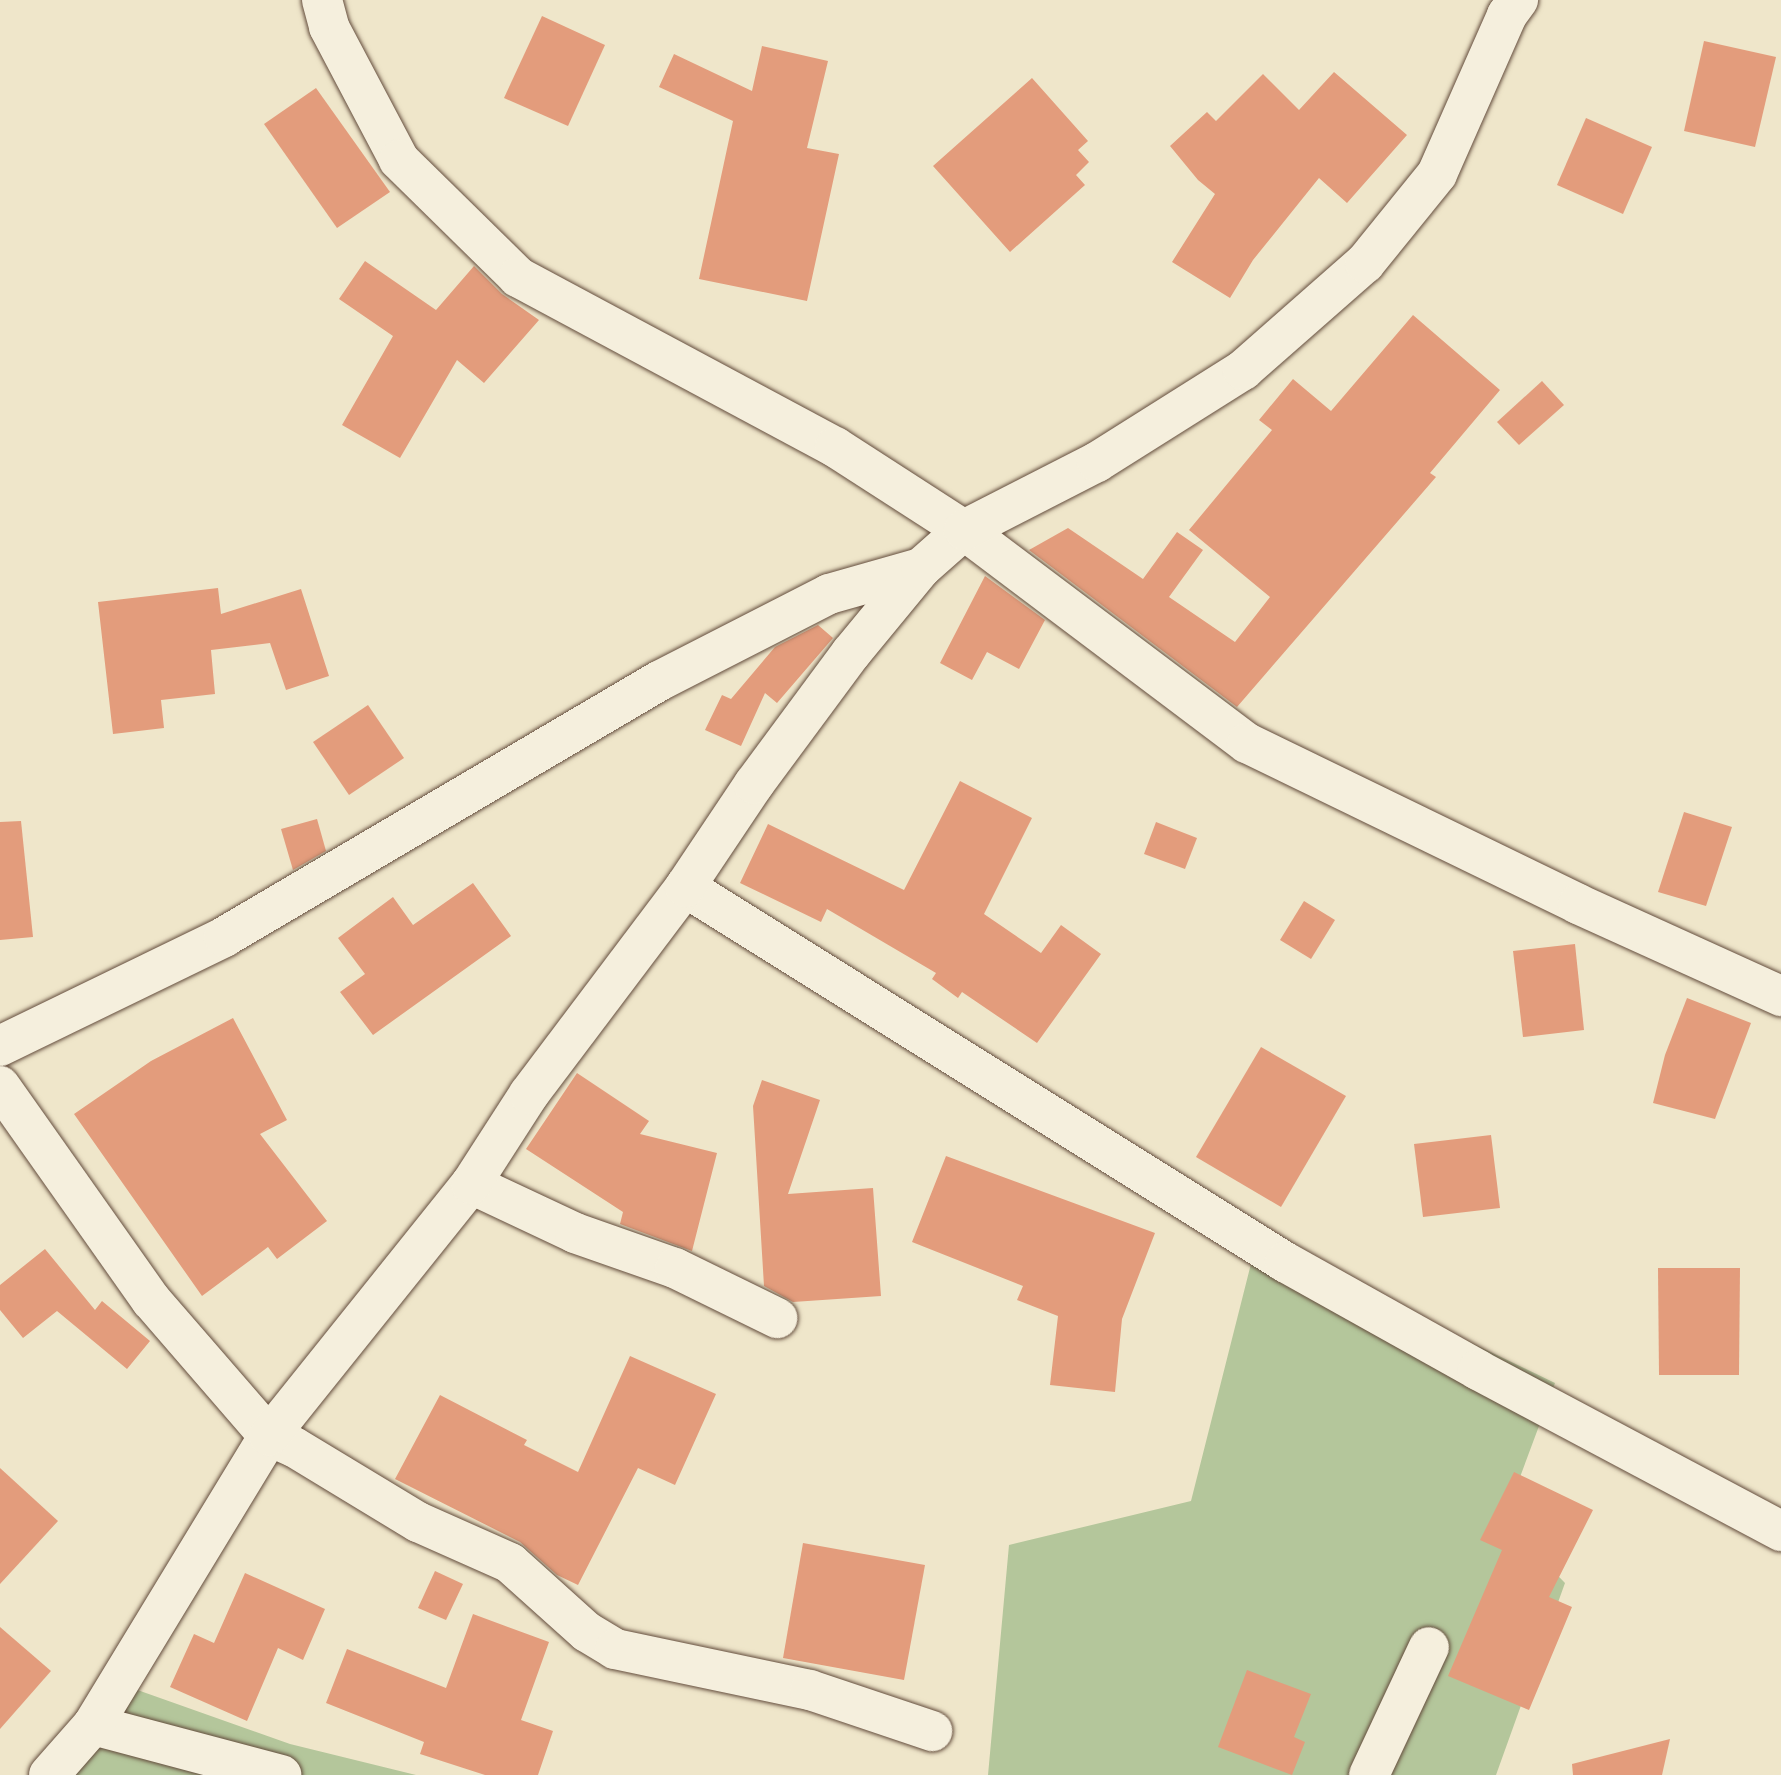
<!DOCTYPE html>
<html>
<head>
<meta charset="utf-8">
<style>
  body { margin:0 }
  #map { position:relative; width:1781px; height:1775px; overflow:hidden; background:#efe6ca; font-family:"IM FELL DW Pica",serif }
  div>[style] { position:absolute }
  .green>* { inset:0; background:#b4c69b }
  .building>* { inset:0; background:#e39c7c }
  .roads { filter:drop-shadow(0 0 2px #634c3c) drop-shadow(0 0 2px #634c3c) }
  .street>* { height:40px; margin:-20px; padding:0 20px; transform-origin:20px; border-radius:20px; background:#f5efdd }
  span { translate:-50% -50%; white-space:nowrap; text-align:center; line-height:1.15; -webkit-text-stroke:8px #f5efdd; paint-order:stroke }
</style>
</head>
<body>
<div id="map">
  <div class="green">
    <i style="clip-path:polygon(1257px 1240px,1555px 1383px,1504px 1520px,1565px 1583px,1496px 1775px,988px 1775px,1009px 1545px,1191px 1501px)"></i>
    <i style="clip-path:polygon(129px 1687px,290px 1744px,416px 1775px,69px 1775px)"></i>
  </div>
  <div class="building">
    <i style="clip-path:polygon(542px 16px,605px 45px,568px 126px,504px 98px)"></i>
    <i style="clip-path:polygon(1704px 41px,1776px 57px,1755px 147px,1684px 131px)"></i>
    <i style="clip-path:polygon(762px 46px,828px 61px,807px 148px,839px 154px,807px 301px,699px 279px,733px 121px,659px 87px,674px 54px,752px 91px)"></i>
    <i style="clip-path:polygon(1334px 72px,1407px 135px,1347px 203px,1319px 178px,1253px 260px,1230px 298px,1172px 262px,1215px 194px,1198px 180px,1170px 146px,1207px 112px,1216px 121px,1263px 74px,1299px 110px)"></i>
    <i style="clip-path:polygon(1032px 78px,1088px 141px,1078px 150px,1089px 162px,1076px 175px,1085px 185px,1010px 252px,933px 166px)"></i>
    <i style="clip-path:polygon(316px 88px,390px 192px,337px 228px,264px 124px)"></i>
    <i style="clip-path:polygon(1586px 118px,1652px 147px,1623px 214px,1557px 185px)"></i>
    <i style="clip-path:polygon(365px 261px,436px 310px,474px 266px,502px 294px,539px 320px,484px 383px,457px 360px,400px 458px,342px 425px,393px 336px,339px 299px)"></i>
    <i style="clip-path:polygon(1413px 315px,1500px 390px,1430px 473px,1436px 477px,1237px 707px,1029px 550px,1068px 528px,1143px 579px,1177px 532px,1203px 550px,1169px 597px,1235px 642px,1270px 597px,1189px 530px,1272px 430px,1259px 420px,1293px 379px,1331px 411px)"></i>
    <i style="clip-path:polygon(1542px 381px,1564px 405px,1519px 445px,1497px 422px)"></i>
    <i style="clip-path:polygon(985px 576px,1045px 620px,1019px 669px,987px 652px,972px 680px,940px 663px)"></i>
    <i style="clip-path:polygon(218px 588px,221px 614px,301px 589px,329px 676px,286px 690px,270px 643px,211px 650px,215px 694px,161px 700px,164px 728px,113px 734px,98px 602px)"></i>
    <i style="clip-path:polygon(818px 625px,833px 638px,777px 703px,765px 693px,741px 746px,705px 730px,722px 695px,731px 699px,775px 647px)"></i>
    <i style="clip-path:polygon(368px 705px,404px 758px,349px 795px,313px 742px)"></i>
    <i style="clip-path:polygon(960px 781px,1032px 818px,984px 914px,1041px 953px,1061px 925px,1101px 954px,1037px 1043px,962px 992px,958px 998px,932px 979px,936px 973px,827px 909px,821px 922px,740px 883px,768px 824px,904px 890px)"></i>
    <i style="clip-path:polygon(1684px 812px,1732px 827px,1706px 906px,1658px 892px)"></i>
    <i style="clip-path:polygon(317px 819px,326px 851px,293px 870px,281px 829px)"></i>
    <i style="clip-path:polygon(21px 821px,33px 937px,0 940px,0 822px)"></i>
    <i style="clip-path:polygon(1156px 822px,1197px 838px,1185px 869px,1144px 854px)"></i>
    <i style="clip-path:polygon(473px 883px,511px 936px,373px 1035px,340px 992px,365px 974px,338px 938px,393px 897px,413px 925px)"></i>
    <i style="clip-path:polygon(1304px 901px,1335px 920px,1311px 959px,1280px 940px)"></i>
    <i style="clip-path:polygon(1575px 944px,1584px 1030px,1523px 1037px,1513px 951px)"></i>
    <i style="clip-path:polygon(1687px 998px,1751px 1023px,1715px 1119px,1653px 1103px,1665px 1055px)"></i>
    <i style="clip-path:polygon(233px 1018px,287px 1120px,260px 1134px,327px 1221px,277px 1259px,268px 1247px,202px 1296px,74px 1114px,151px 1061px)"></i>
    <i style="clip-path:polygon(1261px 1047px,1346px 1096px,1281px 1207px,1196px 1157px)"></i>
    <i style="clip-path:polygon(577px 1073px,649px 1121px,640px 1134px,717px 1153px,692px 1251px,620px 1224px,623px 1212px,526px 1149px)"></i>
    <i style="clip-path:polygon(762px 1080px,820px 1100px,788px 1194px,873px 1188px,881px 1296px,793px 1302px,764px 1286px,753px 1106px)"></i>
    <i style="clip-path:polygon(1491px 1135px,1500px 1208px,1423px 1217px,1414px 1144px)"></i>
    <i style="clip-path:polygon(946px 1156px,1155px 1233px,1122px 1319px,1115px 1392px,1050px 1385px,1058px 1316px,1017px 1300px,1023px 1286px,912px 1242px)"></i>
    <i style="clip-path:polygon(45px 1249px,95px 1310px,102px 1301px,150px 1341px,127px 1369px,57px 1311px,23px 1338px,0 1310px,0 1285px)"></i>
    <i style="clip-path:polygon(1658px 1268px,1740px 1268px,1739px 1375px,1659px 1375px)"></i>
    <i style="clip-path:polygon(630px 1356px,716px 1394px,675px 1485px,638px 1468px,578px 1585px,557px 1575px,520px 1542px,395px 1479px,440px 1395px,527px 1440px,524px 1445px,578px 1472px)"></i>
    <i style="clip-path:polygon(0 1468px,58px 1521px,0 1584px)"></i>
    <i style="clip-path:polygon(1514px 1472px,1593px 1510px,1549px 1597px,1572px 1607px,1529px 1710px,1448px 1676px,1502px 1550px,1480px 1540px)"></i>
    <i style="clip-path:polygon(803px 1543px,925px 1565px,904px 1680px,783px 1658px)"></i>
    <i style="clip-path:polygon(435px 1571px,463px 1584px,446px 1620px,418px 1608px)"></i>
    <i style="clip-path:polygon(245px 1573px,325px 1609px,303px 1660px,278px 1648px,247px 1721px,170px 1687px,194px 1634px,214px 1643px)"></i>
    <i style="clip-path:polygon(473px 1614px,549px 1642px,521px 1720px,553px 1731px,538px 1775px,485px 1775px,420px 1754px,424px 1742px,326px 1703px,347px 1649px,446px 1688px)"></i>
    <i style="clip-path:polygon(0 1627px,51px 1671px,0 1729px)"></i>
    <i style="clip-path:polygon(1247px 1670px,1311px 1694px,1294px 1737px,1305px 1742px,1292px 1775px,1218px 1747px)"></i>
    <i style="clip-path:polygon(1670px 1739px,1662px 1775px,1573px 1775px,1572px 1764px)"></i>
  </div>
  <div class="roads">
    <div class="street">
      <i style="left:322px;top:0;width:28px;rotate:75deg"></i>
      <i style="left:329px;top:27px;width:150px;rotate:62.2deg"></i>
      <i style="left:399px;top:160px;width:167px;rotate:44.5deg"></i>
      <i style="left:518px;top:277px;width:360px;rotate:28.2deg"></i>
      <i style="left:835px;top:447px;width:153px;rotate:32.8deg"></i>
      <i style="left:964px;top:530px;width:354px;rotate:37deg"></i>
      <i style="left:1247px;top:743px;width:368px;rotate:25.9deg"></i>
      <i style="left:1578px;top:904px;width:223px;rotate:24.4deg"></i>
      <i style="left:685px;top:887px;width:708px;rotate:32.01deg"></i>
      <i style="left:1285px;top:1262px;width:221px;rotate:29.2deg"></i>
      <i style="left:1478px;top:1370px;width:343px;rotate:28deg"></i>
      <i style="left:0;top:1046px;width:249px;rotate:-25.9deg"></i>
      <i style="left:224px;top:937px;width:505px;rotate:-30.48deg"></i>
      <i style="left:659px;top:681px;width:191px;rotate:-27.1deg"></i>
      <i style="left:829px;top:594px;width:96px;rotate:-15.8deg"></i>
      <i style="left:0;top:1086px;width:262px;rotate:54.8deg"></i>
      <i style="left:151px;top:1300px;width:180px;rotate:49.1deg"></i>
      <i style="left:269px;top:1436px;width:27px;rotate:24deg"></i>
      <i style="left:294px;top:1447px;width:145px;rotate:31.2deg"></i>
      <i style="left:418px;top:1522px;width:101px;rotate:24deg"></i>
      <i style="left:510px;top:1563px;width:103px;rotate:41.9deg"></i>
      <i style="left:587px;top:1632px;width:33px;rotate:31deg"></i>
      <i style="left:615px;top:1649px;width:199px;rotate:11.9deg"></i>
      <i style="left:810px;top:1690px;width:129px;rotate:18.6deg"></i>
      <i style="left:471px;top:1184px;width:115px;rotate:25.2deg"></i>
      <i style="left:575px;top:1233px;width:106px;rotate:19.3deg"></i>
      <i style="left:675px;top:1268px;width:114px;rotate:26.1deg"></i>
      <i style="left:93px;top:1725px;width:195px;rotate:14.9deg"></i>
      <i style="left:49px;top:1775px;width:67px;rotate:-48.7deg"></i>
      <i style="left:93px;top:1725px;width:338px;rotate:-58.7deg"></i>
      <i style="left:269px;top:1436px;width:323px;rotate:-51.3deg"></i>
      <i style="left:471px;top:1184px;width:107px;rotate:-57.2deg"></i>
      <i style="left:529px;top:1094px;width:259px;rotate:-53deg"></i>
      <i style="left:685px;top:887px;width:124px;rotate:-56.2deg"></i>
      <i style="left:754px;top:784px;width:163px;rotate:-53.5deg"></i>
      <i style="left:851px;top:653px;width:110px;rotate:-50.5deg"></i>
      <i style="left:921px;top:568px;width:57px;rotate:-41.5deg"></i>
      <i style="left:964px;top:530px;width:149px;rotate:-27.1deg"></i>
      <i style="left:1097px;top:462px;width:173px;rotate:-32.2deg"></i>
      <i style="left:1243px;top:370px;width:162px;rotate:-41.3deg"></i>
      <i style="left:1365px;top:263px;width:114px;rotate:-51deg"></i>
      <i style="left:1437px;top:174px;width:174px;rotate:-66.2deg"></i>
      <i style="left:1507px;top:15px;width:19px;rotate:-54deg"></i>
      <i style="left:1369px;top:1775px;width:141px;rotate:-64.9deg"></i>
    </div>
  </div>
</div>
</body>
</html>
